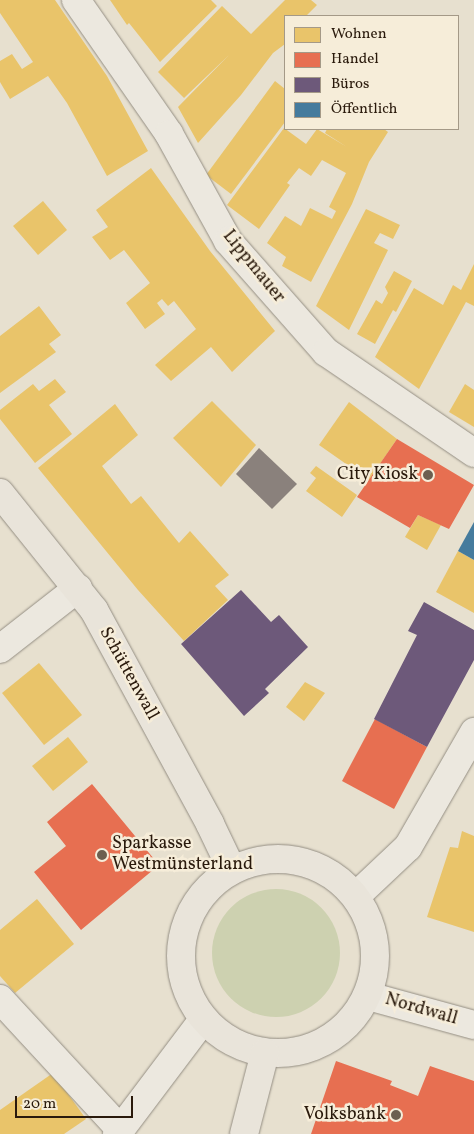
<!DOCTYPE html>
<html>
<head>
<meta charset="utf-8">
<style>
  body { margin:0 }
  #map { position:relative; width:474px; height:1134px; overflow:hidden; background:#e7e0cf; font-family:Vollkorn,serif }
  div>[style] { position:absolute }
  .green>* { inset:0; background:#cdd1b0 }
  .round { border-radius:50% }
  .homes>* { inset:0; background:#e9c46a }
  .shops>* { inset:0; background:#e76f51 }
  .offices>* { inset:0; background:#6d597a }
  .public>* { inset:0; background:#457b9d }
  .industry>* { inset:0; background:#8a817c }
  .roads { filter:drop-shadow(0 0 1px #948e83) drop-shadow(0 0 1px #948e83) }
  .minor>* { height:28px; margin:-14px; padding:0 14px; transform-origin:14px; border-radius:14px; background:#ece8df }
  .major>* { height:28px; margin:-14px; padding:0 14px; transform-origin:14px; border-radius:14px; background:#e9e4da }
  .major>.ring { margin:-14px; padding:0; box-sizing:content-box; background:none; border:28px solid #e9e4da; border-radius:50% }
  .dots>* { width:14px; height:14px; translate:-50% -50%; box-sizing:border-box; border:2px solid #f6edd9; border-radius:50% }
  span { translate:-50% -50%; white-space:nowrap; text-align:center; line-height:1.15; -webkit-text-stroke:5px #f6edd9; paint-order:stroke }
  .street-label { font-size:18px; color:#2a1a0c }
  .poi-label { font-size:18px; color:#2a1a0c }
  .right { translate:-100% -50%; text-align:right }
  .left { translate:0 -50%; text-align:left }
  .legend { position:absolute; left:284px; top:15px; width:175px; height:115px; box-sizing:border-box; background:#f6edd9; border:1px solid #a49987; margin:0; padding:6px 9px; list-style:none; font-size:15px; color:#2a1a0c }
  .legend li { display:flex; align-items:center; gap:10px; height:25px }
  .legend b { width:25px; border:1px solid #a49987 }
  .scale { position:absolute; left:15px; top:1096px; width:118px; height:22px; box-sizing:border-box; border:2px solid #2a1a0c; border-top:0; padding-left:6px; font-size:15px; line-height:18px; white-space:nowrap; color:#2a1a0c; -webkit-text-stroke:4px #f6edd9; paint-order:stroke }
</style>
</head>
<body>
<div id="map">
  <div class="green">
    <i class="round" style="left:212px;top:889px;width:128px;height:128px"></i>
  </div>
  <div class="homes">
    <i style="clip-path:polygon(0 0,55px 0,107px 76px,148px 151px,107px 176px,67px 103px,48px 76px,10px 99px,0 82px,0 61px,12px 54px,22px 69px,33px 62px,0 13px)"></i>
    <i style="clip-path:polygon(110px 0,211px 0,217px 6px,160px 62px,129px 23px,127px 25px)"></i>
    <i style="clip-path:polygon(285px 0,311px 0,317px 5px,306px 16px,285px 16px,285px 44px,273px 53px,241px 95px,198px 143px,178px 107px,229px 55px,184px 98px,158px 72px,222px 6px,251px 34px)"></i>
    <i style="clip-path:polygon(275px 81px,285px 89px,285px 122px,231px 194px,206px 175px)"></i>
    <i style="clip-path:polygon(284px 128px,306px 144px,317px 129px,347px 147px,325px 133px,327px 129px,384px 129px,388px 132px,369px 162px,352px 204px,311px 282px,282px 266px,286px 257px,267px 243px,285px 216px,301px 226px,310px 208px,332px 219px,336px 211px,329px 207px,346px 173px,322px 160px,311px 176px,299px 168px,287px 183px,290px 185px,259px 229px,227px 205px)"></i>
    <i style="clip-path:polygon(151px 168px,210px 251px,275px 331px,232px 372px,211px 347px,171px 381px,155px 365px,196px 329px,174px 301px,168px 306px,162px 299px,157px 303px,165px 314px,145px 329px,126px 303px,150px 283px,124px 250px,110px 260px,92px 237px,108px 227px,96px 210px)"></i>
    <i style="clip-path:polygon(43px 201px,67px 230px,38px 255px,13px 226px)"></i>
    <i style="clip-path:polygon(366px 209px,400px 225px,393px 239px,380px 233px,374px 243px,388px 250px,349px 330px,316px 306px)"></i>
    <i style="clip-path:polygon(474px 264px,474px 306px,466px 302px,419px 389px,375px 357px,414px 288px,443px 305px,453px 285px,461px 290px)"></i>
    <i style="clip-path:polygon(394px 271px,412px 281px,396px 312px,393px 310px,375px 344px,357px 334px,376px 300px,382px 304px,388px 293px,385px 287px)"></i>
    <i style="clip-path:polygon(39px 306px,61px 335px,49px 344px,56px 352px,0 393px,0 336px)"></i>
    <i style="clip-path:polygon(55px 379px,66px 392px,49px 405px,72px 434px,35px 463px,0 419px,0 410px,33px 384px,39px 391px)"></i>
    <i style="clip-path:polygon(465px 384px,474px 390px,474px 427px,449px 412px)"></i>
    <i style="clip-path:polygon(212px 401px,256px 445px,221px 487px,173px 438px)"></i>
    <i style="clip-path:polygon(349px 402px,397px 439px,369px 480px,319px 445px)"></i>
    <i style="clip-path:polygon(115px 404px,138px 435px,102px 466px,131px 504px,141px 496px,179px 543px,190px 531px,229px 575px,215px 586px,228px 600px,184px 641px,138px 590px,38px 468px)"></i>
    <i style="clip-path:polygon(316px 466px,357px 495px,342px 517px,306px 491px,316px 478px,310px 473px)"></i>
    <i style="clip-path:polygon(418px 515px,441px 525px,427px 550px,405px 537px)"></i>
    <i style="clip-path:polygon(458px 551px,474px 560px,474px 613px,436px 592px)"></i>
    <i style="clip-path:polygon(39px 663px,82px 715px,44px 745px,2px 693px)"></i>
    <i style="clip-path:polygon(305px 682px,325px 693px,304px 721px,286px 707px)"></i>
    <i style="clip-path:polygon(68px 737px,88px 762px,53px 791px,32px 766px)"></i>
    <i style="clip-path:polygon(462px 831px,474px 836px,474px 932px,427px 917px,450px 847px,458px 848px)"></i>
    <i style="clip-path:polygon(37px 899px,74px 944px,15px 993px,0 976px,0 930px)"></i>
    <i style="clip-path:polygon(53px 1073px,86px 1119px,64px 1134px,0 1134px,0 1110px)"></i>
  </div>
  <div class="shops">
    <i style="clip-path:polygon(397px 439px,474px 485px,449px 529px,418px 515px,410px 528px,357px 497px)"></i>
    <i style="clip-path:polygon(375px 719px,427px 747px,394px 809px,342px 781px)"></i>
    <i style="clip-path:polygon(92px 784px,159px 865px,81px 930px,34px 872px,66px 846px,47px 822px)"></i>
    <i style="clip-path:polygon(336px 1061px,392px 1081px,390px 1085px,418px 1096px,430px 1066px,474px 1081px,474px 1134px,311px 1134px)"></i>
  </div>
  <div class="offices">
    <i style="clip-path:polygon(241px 590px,271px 622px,279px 615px,308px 647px,265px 689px,269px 693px,244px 716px,181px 644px)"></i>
    <i style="clip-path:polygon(424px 602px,474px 630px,474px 660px,427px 747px,374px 719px,417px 635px,408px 631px)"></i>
  </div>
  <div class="public">
    <i style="clip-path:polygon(474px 522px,474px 560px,458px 551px)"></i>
  </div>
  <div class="industry">
    <i style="clip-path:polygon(259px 448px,297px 484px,272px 509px,236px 474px)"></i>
  </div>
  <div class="roads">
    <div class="minor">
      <i style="left:76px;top:0;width:163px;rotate:55.2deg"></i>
      <i style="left:169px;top:134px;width:122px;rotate:61.1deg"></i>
      <i style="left:228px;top:241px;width:148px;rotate:48.6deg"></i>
      <i style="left:326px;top:352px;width:179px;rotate:34.3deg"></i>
      <i style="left:0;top:649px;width:99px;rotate:-38deg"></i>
      <i style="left:356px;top:896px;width:71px;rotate:-43.3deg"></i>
      <i style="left:408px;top:847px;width:133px;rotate:-60.1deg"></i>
      <i style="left:368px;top:996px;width:110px;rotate:15.3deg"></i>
      <i style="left:0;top:999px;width:177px;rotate:47.3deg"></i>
      <i style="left:117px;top:1134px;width:143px;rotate:-53deg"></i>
    </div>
    <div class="major">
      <i style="left:0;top:493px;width:150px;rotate:51.2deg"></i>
      <i style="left:94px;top:610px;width:243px;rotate:61.5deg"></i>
      <i style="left:210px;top:824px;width:51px;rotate:64.4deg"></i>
      <i class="ring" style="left:181px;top:859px;width:166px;height:166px"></i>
      <i style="left:244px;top:1134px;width:84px;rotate:-75.5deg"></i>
    </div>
  </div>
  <div class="dots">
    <i style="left:428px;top:475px;background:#6c5f50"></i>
    <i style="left:102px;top:855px;background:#6c5f50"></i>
    <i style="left:396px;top:1115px;background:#6c5f50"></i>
  </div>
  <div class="street-label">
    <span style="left:253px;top:267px;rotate:51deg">Lippmauer</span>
    <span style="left:128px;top:674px;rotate:61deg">Schüttenwall</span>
    <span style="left:421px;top:1010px;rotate:16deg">Nordwall</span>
  </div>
  <div class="poi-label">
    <span class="right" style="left:418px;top:475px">City Kiosk</span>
    <span class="left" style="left:112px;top:855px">Sparkasse<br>Westmünsterland</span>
    <span class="right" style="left:386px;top:1115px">Volksbank</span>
  </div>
  <ul class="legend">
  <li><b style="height:14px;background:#e9c46a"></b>Wohnen</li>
  <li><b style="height:14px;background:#e76f51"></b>Handel</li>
  <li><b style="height:14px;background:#6d597a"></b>Büros</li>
  <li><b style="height:14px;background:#457b9d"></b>Öffentlich</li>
  </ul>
  <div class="scale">20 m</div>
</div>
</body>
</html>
